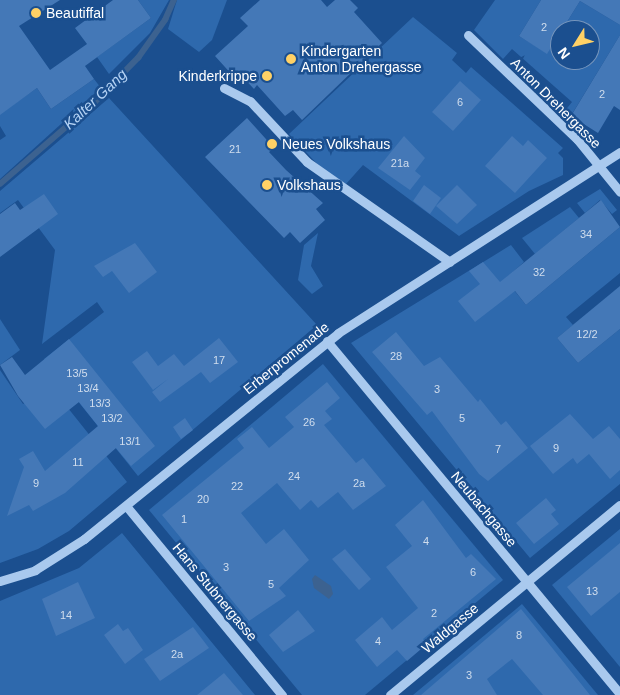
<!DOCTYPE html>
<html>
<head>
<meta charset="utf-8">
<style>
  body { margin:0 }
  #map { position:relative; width:620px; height:695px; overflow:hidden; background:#1b4f8f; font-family:Arial,sans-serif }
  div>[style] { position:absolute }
  .green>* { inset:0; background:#2e69ad }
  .water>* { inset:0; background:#3c6290 }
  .stream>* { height:5.5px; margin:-2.75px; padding:0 2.75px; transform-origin:2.75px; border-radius:2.75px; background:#3c6290 }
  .building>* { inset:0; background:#4478b7 }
  .minor>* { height:9px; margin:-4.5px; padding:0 4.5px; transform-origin:4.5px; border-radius:4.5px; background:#a9c9ee }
  .dots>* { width:14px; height:14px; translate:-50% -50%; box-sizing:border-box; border:2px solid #1b4f8f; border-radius:50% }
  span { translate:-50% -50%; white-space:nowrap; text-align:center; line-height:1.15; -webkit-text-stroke:5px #1b4f8f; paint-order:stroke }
  .number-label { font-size:11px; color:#d0dded }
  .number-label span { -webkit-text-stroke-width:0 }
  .poi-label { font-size:14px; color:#fff }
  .left { translate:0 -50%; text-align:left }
  .right { translate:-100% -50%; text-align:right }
  .street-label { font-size:14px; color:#fff }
  .water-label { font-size:15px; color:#b5d3f5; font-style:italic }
  .north { position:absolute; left:550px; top:20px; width:50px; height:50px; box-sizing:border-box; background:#1b4f8f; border:1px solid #7695bc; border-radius:50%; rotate:234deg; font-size:14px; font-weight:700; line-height:20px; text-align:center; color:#fff }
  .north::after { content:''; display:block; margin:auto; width:18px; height:22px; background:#ffd166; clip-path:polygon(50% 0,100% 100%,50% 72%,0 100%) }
</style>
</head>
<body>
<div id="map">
  <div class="green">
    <i style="clip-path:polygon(138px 0,169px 0,150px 33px,109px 74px,97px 57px,151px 18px)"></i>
    <i style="clip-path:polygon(177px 0,227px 0,212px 40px,199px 52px,168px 29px)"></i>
    <i style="clip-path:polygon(495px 0,541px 0,519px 36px,547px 53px,560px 33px,560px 60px,590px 60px,590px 30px,562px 30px,580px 1px,620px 25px,620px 35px,569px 119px,564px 112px,572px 102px,512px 49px,503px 59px,474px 30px)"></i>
    <i style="clip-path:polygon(413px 17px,457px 53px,452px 60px,466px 73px,471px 67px,563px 148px,558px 153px,563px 158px,563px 175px,529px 191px,459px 236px,363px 165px,346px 184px,320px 167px,289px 134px)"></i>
    <i style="clip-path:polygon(94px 79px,101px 88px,0 179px,0 140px,6px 136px,0 126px,0 114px,37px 88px,51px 109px)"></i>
    <i style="clip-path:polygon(109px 98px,317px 325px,138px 476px,44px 359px,104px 312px,97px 302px,42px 344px,55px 250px,18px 200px,0 213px,0 191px)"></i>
    <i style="clip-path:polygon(600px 189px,617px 210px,612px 214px,600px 200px,585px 213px,577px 203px)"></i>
    <i style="clip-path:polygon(570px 207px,579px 218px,535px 254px,522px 238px)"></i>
    <i style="clip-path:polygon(620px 227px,620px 273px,566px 317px,573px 325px,557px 338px,578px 363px,620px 329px,620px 484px,530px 558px,351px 343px,511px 245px,524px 262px,505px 279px,526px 305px)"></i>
    <i style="clip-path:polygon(318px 233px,311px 266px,323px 286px,312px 294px,298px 280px,304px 245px)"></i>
    <i style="clip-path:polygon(0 319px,20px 350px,0 365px)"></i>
    <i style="clip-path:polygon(323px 364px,503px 580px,365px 695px,302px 695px,149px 510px)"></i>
    <i style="clip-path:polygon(0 370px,23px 404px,52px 388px,127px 482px,69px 531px,38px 549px,0 563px)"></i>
    <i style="clip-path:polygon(620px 529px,620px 667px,552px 585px)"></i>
    <i style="clip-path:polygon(122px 533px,255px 695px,0 695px,0 601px,79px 568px)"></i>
    <i style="clip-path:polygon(522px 604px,598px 695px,413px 695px)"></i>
  </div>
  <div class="water">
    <i style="clip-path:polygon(315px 575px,331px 586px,333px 594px,329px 599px,314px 588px,312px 579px)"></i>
  </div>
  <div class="stream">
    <i style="left:0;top:184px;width:125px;rotate:-40.8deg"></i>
    <i style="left:95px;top:102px;width:62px;rotate:-45.7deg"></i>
    <i style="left:138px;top:58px;width:47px;rotate:-54.6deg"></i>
    <i style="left:165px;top:20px;width:22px;rotate:-66deg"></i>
  </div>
  <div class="building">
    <i style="clip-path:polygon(0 0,60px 0,19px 26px,50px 70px,87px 44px,75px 28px,113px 0,138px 0,151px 18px,85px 66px,94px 79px,51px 109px,37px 88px,0 115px)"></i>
    <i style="clip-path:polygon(260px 0,321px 0,327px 7px,335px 0,350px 0,358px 8px,354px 12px,382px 43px,302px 120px,293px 110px,285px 116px,257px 85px,254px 89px,239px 73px,234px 77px,215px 56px,248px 26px,240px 18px)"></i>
    <i style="clip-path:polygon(541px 0,620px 0,620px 25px,580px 1px,547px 54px,519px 36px)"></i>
    <i style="clip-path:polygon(620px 35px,620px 110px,614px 106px,598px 133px,571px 116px)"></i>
    <i style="clip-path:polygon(460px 81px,481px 100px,453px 131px,432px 112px)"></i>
    <i style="clip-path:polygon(247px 118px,274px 148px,269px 152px,286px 170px,323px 203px,316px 209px,325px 220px,300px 243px,290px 232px,284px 238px,205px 157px)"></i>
    <i style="clip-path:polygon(404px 136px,425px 158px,415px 171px,421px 176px,410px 190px,378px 168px)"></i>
    <i style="clip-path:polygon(512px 136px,523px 146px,528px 140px,547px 158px,515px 193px,485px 166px)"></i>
    <i style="clip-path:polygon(424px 185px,441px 198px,430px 214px,413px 201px)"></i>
    <i style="clip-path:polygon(457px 185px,477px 205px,457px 224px,436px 206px)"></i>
    <i style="clip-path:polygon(44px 194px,58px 214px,0 257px,0 214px,15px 203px,20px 210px)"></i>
    <i style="clip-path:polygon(601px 200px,620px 227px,526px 305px,515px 291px,475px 322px,458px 301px,480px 284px,469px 271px,483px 262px,500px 282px)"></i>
    <i style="clip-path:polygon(135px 243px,157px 272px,129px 293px,112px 271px,103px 277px,94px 266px)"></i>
    <i style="clip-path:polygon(620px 286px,620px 329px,578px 363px,557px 338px)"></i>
    <i style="clip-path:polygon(396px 332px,424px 366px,440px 357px,478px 402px,480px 399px,501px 425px,506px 421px,528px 448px,488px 481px,479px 474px,432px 411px,427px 415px,372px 352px)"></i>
    <i style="clip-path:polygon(219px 338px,238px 362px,210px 383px,201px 372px,160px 402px,152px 392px,168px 379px,153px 390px,132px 362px,147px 351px,158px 366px,174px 354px,184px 366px)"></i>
    <i style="clip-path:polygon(69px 339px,155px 446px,131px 466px,116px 448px,65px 493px,33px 511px,29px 505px,7px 516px,24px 467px,19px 459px,33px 451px,45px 471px,98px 426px,79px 402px,45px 429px,18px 396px,0 365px,12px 357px,25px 375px)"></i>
    <i style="clip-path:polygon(327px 382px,340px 398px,325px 411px,332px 419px,324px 425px,356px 463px,363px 458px,386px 486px,353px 510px,338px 492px,318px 508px,311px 500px,300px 510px,277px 483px,241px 513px,266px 544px,284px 529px,309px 560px,279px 588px,286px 596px,249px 621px,162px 515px,244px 448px,237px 439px,252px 427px,269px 448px,294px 427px,285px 417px)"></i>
    <i style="clip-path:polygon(570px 414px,593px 439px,609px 426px,620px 439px,620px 470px,610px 479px,589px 454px,577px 464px,573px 458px,553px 474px,530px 446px)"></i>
    <i style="clip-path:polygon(185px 418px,193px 430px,181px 439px,173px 427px)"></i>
    <i style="clip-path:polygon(546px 498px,556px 510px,551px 514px,559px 524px,534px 544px,516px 523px)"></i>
    <i style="clip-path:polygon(423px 500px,466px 558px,471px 554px,496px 579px,423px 639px,427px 644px,407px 661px,397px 650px,377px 667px,355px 640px,382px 617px,392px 630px,418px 608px,386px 567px,412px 546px,395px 525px)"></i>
    <i style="clip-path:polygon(620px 543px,620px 592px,591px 616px,567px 587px)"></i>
    <i style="clip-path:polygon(345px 549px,371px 579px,359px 590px,332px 559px)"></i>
    <i style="clip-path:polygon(78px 582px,95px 618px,56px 636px,42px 599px)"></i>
    <i style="clip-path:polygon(521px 609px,590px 695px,543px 695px,512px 659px,487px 679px,497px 695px,421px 695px)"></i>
    <i style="clip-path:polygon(298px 610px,315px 631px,283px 652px,269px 635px)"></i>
    <i style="clip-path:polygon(118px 624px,123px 631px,128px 628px,143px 650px,125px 664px,104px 635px)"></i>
    <i style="clip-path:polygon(193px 627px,209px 648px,160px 681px,144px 659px)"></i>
    <i style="clip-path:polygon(224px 673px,243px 695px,197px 695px)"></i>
  </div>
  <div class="minor">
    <i style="left:468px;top:35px;width:151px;rotate:43.7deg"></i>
    <i style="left:577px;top:139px;width:68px;rotate:50.9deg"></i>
    <i style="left:224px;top:88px;width:29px;rotate:27deg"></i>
    <i style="left:250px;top:101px;width:83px;rotate:46.9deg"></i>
    <i style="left:307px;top:162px;width:174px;rotate:35deg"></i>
    <i style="left:327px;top:341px;width:459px;rotate:50.3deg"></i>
    <i style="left:127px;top:507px;width:244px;rotate:50.5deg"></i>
    <i style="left:0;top:581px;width:37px;rotate:-17deg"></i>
    <i style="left:35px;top:570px;width:58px;rotate:-32.3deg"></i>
    <i style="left:84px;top:539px;width:327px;rotate:-39deg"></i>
    <i style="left:338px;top:333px;width:335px;rotate:-32.7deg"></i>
    <i style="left:390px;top:695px;width:298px;rotate:-39.6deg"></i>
  </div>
  <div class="dots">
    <i style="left:36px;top:13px;background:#ffd166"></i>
    <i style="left:291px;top:59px;background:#ffd166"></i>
    <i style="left:267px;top:76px;background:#ffd166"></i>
    <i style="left:272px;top:144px;background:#ffd166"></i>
    <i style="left:267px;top:185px;background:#ffd166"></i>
  </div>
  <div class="number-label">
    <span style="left:544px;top:27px">2</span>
    <span style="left:602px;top:94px">2</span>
    <span style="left:460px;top:102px">6</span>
    <span style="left:235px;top:149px">21</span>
    <span style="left:400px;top:163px">21a</span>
    <span style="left:586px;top:234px">34</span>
    <span style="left:539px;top:272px">32</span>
    <span style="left:587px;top:334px">12/2</span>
    <span style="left:396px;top:356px">28</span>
    <span style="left:219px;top:360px">17</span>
    <span style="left:77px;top:373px">13/5</span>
    <span style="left:88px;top:388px">13/4</span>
    <span style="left:437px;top:389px">3</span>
    <span style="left:100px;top:403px">13/3</span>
    <span style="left:112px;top:418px">13/2</span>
    <span style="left:462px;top:418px">5</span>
    <span style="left:309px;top:422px">26</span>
    <span style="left:130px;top:441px">13/1</span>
    <span style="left:556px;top:448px">9</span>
    <span style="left:498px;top:449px">7</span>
    <span style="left:78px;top:462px">11</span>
    <span style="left:294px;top:476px">24</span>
    <span style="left:36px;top:483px">9</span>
    <span style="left:359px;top:483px">2a</span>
    <span style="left:237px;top:486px">22</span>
    <span style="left:203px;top:499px">20</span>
    <span style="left:184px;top:519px">1</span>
    <span style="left:426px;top:541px">4</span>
    <span style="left:226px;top:567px">3</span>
    <span style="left:473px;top:572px">6</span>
    <span style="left:271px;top:584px">5</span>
    <span style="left:592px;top:591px">13</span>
    <span style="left:434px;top:613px">2</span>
    <span style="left:66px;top:615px">14</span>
    <span style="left:519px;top:635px">8</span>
    <span style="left:378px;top:641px">4</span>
    <span style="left:177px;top:654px">2a</span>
    <span style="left:469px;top:675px">3</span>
  </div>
  <div class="poi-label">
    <span class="left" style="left:46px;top:13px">Beautiffal</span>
    <span class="left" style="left:301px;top:59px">Kindergarten<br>Anton Drehergasse</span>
    <span class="right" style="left:257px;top:76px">Kinderkrippe</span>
    <span class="left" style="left:282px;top:144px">Neues Volkshaus</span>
    <span class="left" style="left:277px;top:185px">Volkshaus</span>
  </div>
  <div class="street-label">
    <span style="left:556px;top:103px;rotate:45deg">Anton Drehergasse</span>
    <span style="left:286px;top:358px;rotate:-39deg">Erberpromenade</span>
    <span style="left:484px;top:509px;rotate:50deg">Neubachgasse</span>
    <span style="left:215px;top:592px;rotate:50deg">Hans Stubnergasse</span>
    <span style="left:450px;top:628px;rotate:-40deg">Waldgasse</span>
  </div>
  <div class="water-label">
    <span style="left:95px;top:99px;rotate:-43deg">Kalter Gang</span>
  </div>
  <div class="north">N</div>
</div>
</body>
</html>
